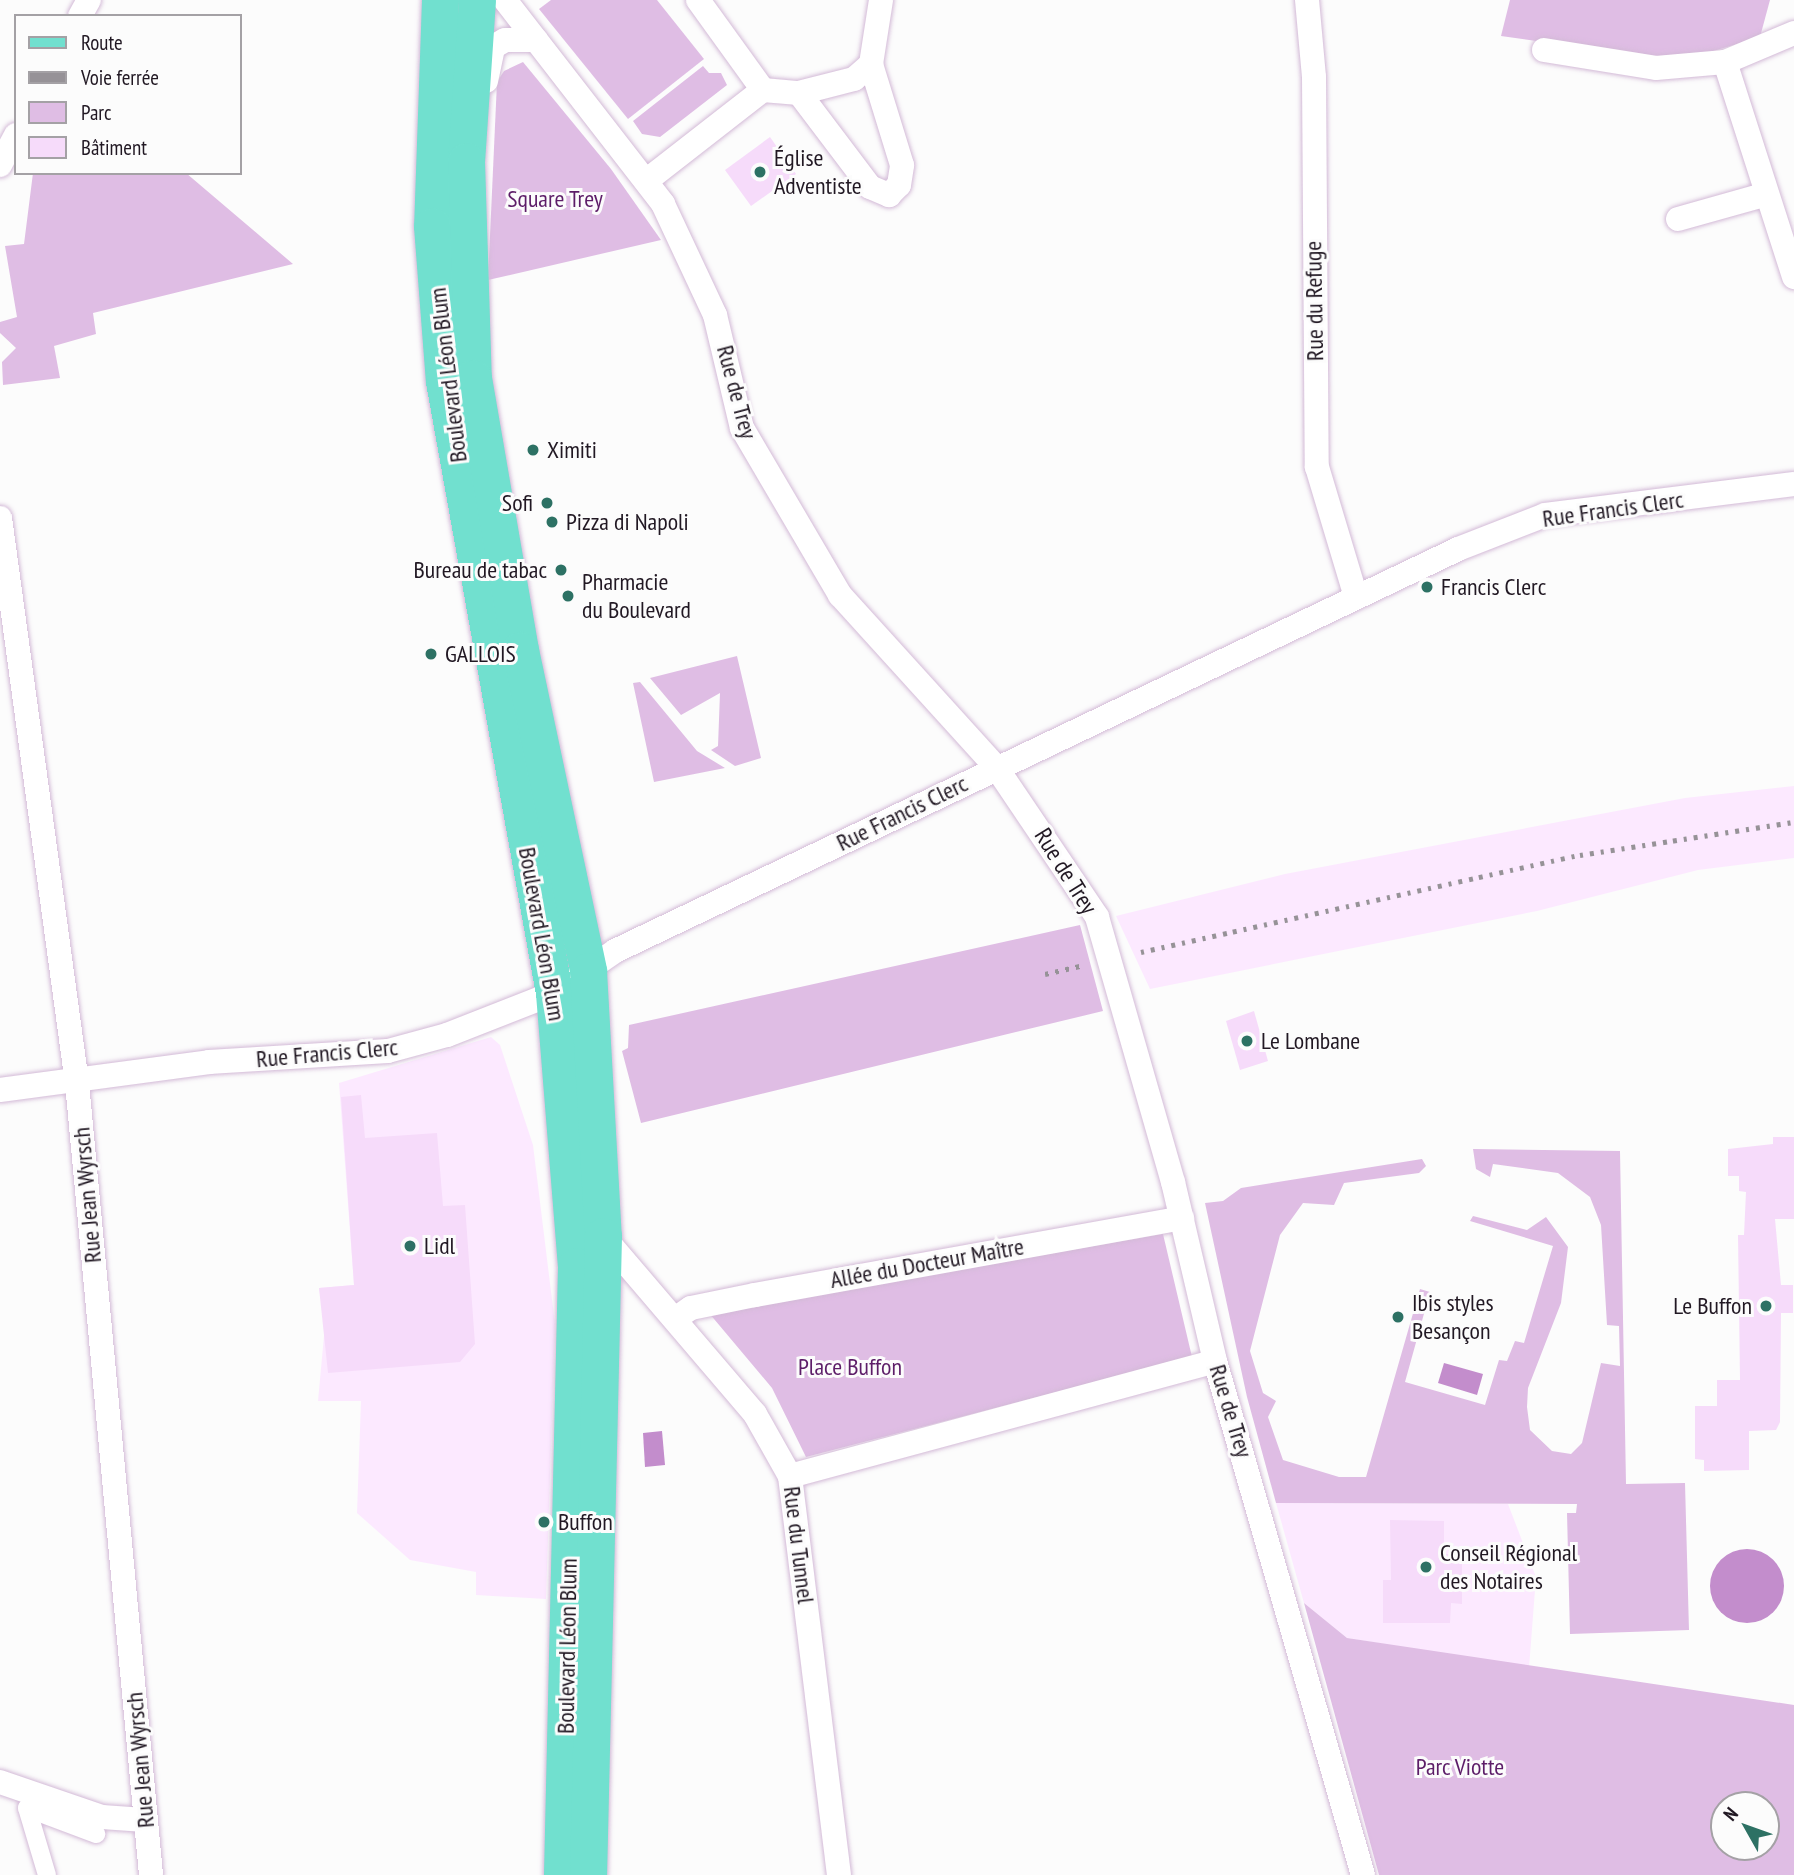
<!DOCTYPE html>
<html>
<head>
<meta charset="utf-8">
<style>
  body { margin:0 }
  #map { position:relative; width:1794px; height:1875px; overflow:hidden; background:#fcfcfc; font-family:"PT Sans Narrow",sans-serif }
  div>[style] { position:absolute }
  .built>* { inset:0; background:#fce9ff }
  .green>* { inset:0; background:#dfbde4 }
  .water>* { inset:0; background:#c38dcc }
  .round { border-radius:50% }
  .building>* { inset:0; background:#f6dbfa }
  .roads { filter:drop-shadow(0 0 2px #d3bad7) drop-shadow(0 0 2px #d3bad7) }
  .pedestrian>* { height:18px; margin:-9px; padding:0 9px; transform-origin:9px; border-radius:9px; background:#fff }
  .minor>* { height:24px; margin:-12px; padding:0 12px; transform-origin:12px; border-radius:12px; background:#fff }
  .primary>* { height:37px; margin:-18.5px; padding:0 18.5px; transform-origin:18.5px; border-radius:18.5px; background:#71e0cf }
  .rail>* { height:5px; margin-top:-2.5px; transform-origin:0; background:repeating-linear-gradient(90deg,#969297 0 3.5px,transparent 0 10.5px) }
  .dots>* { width:19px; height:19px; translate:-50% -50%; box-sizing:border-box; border:4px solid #fcfcfc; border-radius:50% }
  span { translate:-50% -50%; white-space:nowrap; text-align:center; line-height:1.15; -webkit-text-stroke:6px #fcfcfc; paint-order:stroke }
  .poi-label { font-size:24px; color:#211823 }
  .left { translate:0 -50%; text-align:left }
  .right { translate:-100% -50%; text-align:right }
  .park-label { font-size:24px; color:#5d1d68 }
  .street-label { font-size:24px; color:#211823 }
  .legend { position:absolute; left:14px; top:14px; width:228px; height:161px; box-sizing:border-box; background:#fcfcfc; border:2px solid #a4a1a5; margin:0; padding:9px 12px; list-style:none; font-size:21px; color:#211823 }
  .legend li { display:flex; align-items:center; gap:14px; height:35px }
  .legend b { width:35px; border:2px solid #a4a1a5 }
  .north { position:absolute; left:1710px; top:1791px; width:70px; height:70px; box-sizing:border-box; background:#fcfcfc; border:2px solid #a4a1a5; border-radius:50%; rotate:310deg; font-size:19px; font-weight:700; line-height:28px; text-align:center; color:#211823 }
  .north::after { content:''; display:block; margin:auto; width:24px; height:32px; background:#2d7164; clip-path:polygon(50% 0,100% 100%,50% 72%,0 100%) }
</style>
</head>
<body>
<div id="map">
  <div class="built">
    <i style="clip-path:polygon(1794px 786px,1794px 858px,1698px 870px,1537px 911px,1150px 989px,1116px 916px,1285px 874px,1685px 798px)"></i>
    <i style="clip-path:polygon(491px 1037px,500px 1045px,533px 1145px,555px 1324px,546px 1599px,476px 1595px,476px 1572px,410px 1560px,357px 1513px,361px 1401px,318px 1401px,325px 1325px,319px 1288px,354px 1285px,339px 1083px)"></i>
    <i style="clip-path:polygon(1276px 1503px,1508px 1504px,1536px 1577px,1529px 1668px,1347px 1638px,1304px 1603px)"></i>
  </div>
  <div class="green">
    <i style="clip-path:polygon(551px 0,657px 0,704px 59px,628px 119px,539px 9px)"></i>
    <i style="clip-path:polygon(1510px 0,1770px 0,1760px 37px,1697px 56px,1654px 58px,1501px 36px)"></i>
    <i style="clip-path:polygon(523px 62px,611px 169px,661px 240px,488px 280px,497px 82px,504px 71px)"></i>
    <i style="clip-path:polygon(703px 66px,709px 73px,721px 73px,727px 85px,660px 137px,642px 134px,633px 121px)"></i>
    <i style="clip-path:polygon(33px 173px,186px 173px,293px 264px,93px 313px,96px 334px,54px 346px,60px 378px,3px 385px,2px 362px,16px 348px,0 333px,0 322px,17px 317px,5px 246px,24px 244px)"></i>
    <i style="clip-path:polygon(737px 656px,761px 758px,735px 766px,711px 750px,718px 746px,720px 693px,681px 715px,650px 678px)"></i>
    <i style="clip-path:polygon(640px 682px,697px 751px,725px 768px,654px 782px,633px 683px)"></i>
    <i style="clip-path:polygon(1080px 925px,1103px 1011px,641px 1123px,622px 1051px,628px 1048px,629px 1025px)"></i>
    <i style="clip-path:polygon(1473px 1149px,1620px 1151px,1626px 1484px,1685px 1483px,1689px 1630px,1570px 1634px,1567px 1513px,1576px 1513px,1577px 1504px,1276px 1503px,1247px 1397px,1205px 1203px,1223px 1201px,1241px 1188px,1422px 1159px,1426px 1166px,1419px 1173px,1344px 1183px,1334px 1205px,1303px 1203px,1280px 1235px,1250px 1351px,1263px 1393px,1276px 1401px,1268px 1417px,1283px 1460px,1339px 1477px,1366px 1477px,1420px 1289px,1430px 1292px,1405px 1382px,1485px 1405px,1499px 1360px,1507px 1361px,1515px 1341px,1524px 1343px,1553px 1246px,1470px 1221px,1473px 1216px,1527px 1230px,1546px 1217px,1568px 1247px,1561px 1303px,1528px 1388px,1527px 1407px,1530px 1430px,1552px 1451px,1571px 1454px,1582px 1443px,1601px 1363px,1620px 1366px,1619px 1326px,1607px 1325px,1601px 1225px,1590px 1197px,1558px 1173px,1493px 1164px,1490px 1177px,1476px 1169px)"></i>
    <i style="clip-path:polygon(1163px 1234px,1192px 1357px,806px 1457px,772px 1388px,709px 1313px)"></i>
    <i style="clip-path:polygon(evenodd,1304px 1603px,1347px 1638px,1794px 1705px,1794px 1875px,1379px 1875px,1304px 1603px,1724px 1805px,1766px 1805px,1766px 1847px,1724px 1847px,1724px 1805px)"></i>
  </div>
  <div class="water">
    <i style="clip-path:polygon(1444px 1363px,1483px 1374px,1477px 1395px,1438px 1383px)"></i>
    <i style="clip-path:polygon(662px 1431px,665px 1465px,645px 1467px,643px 1433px)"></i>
    <i class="round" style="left:1710px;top:1549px;width:74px;height:74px"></i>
  </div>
  <div class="building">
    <i style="clip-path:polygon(770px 137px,796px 174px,751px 206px,725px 170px)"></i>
    <i style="clip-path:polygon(1254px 1011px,1268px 1061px,1240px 1070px,1226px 1021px)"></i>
    <i style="clip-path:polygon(361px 1095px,365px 1138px,437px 1133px,443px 1206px,465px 1205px,475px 1344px,460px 1362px,328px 1373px,319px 1288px,354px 1285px,341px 1097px)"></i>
    <i style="clip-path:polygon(1773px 1137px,1794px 1137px,1794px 1219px,1775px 1219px,1781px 1285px,1793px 1285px,1793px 1313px,1781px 1313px,1780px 1422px,1776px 1430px,1749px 1431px,1749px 1470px,1704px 1471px,1704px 1460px,1695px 1459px,1695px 1406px,1717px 1406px,1717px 1380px,1740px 1380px,1738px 1235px,1744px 1235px,1746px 1192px,1739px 1191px,1739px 1176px,1728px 1176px,1728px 1149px,1773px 1144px)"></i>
    <i style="clip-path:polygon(1390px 1520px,1444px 1521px,1444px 1554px,1462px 1554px,1462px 1604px,1451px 1603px,1450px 1623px,1383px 1623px,1383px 1580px,1391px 1580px)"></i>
  </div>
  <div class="roads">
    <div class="pedestrian">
      <i style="left:47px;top:1875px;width:70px;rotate:-106.6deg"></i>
      <i style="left:27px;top:1808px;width:74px;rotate:20.6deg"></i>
    </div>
    <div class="minor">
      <i style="left:505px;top:0;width:258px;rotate:52.2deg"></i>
      <i style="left:663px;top:204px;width:123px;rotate:64.9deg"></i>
      <i style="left:715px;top:315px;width:116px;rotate:76.6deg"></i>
      <i style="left:742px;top:428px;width:194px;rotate:59.6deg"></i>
      <i style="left:840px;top:595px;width:232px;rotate:47.8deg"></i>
      <i style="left:996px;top:767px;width:181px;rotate:56deg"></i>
      <i style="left:1097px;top:917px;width:276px;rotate:74deg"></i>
      <i style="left:1173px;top:1182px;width:184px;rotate:76.8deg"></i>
      <i style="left:1215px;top:1361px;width:535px;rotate:73.94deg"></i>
      <i style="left:698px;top:0;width:111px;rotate:54.2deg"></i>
      <i style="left:1307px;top:0;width:77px;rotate:84.8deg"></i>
      <i style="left:1314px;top:77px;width:390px;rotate:89.6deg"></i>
      <i style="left:1317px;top:467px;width:136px;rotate:73.3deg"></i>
      <i style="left:80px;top:16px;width:18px;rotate:-61deg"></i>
      <i style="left:1794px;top:33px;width:75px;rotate:157.2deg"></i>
      <i style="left:1725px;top:62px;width:226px;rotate:72.2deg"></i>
      <i style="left:1544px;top:50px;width:113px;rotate:9.1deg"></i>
      <i style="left:1656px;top:68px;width:69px;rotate:-5deg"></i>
      <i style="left:486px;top:81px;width:35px;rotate:-78deg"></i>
      <i style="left:493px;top:47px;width:14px;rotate:-30deg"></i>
      <i style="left:505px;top:40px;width:31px"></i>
      <i style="left:799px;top:93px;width:118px;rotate:52.9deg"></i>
      <i style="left:870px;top:187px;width:21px;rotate:23deg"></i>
      <i style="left:889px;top:195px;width:14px;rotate:-45deg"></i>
      <i style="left:899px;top:185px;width:20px;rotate:-81deg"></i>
      <i style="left:902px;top:165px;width:106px;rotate:-107.1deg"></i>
      <i style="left:0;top:165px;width:34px;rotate:-62deg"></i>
      <i style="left:646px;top:181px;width:148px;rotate:-37.9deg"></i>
      <i style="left:763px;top:90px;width:36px;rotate:5deg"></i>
      <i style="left:799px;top:93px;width:57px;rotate:-14.3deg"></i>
      <i style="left:854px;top:79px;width:23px;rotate:-41deg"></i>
      <i style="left:871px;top:64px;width:65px;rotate:-81.1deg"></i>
      <i style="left:1678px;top:219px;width:92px;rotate:-15.7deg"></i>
      <i style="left:0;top:518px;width:570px;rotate:82.24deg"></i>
      <i style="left:77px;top:1083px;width:795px;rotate:84.66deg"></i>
      <i style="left:0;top:1090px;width:211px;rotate:-7.6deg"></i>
      <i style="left:209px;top:1062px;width:179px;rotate:-3.5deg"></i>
      <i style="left:388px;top:1051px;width:61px;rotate:-15.2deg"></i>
      <i style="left:447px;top:1035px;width:115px;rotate:-21.4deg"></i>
      <i style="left:554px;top:993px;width:74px;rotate:-34.5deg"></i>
      <i style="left:615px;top:951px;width:934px;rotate:-25.49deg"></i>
      <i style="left:1458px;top:549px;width:93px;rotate:-21.3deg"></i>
      <i style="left:1545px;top:515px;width:251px;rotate:-7.1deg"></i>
      <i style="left:603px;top:1236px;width:234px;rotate:49.5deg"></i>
      <i style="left:755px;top:1414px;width:71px;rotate:60.6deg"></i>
      <i style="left:790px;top:1476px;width:402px;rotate:83deg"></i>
      <i style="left:675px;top:1319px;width:19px;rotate:-35deg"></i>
      <i style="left:691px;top:1308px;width:65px;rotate:-11.5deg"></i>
      <i style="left:755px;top:1295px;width:434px;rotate:-10.2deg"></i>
      <i style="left:790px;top:1476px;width:440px;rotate:-15.1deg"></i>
      <i style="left:0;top:1782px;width:108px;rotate:18.9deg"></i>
      <i style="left:102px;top:1817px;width:43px;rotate:4deg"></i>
    </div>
    <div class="primary">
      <i style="left:440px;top:0;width:226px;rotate:92deg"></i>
      <i style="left:432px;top:226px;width:155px;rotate:85.6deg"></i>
      <i style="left:444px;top:381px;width:622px;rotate:79.81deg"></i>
      <i style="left:554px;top:993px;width:274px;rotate:85.4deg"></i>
      <i style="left:576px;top:1266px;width:609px;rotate:91.32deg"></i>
      <i style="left:477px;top:0;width:161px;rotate:93.9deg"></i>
      <i style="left:466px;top:161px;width:217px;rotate:88.2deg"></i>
      <i style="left:473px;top:378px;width:276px;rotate:80.2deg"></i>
      <i style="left:520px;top:650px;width:328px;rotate:78deg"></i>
      <i style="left:588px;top:971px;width:265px;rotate:86.8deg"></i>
      <i style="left:603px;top:1236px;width:639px;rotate:91.34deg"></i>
    </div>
  </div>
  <div class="rail">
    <i style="left:1141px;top:952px;width:450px;rotate:-12.5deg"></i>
    <i style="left:1580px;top:855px;width:217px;rotate:-8.8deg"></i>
    <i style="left:1045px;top:974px;width:39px;rotate:-13deg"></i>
  </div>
  <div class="dots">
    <i style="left:760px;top:172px;background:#2d7164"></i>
    <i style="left:533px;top:450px;background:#2d7164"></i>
    <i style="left:547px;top:503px;background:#2d7164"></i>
    <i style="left:552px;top:522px;background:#2d7164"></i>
    <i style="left:561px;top:570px;background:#2d7164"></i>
    <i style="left:1427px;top:587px;background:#2d7164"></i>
    <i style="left:568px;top:596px;background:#2d7164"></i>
    <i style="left:431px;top:654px;background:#2d7164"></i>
    <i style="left:1247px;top:1041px;background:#2d7164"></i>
    <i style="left:410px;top:1246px;background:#2d7164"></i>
    <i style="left:1766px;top:1306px;background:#2d7164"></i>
    <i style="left:1398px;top:1317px;background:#2d7164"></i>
    <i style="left:544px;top:1522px;background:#2d7164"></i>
    <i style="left:1426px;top:1567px;background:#2d7164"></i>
  </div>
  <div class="poi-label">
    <span class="left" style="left:774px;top:172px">Église<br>Adventiste</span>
    <span class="left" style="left:547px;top:450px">Ximiti</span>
    <span class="right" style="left:533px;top:503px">Sofi</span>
    <span class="left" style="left:566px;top:522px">Pizza di Napoli</span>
    <span class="right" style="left:547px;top:570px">Bureau de tabac</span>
    <span class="left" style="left:582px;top:596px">Pharmacie<br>du Boulevard</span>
    <span class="left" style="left:1441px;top:587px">Francis Clerc</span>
    <span class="left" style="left:445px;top:654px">GALLOIS</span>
    <span class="left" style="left:1261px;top:1041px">Le Lombane</span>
    <span class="left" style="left:424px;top:1246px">Lidl</span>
    <span class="left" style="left:1412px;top:1317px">Ibis styles<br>Besançon</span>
    <span class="right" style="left:1752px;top:1306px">Le Buffon</span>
    <span class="left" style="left:558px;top:1522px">Buffon</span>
    <span class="left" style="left:1440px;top:1567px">Conseil Régional<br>des Notaires</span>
  </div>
  <div class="park-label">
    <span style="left:555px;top:199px">Square Trey</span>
    <span style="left:850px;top:1367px">Place Buffon</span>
    <span style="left:1460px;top:1767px">Parc Viotte</span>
  </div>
  <div class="street-label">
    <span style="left:1314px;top:301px;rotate:-91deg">Rue du Refuge</span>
    <span style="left:448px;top:375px;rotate:-97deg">Boulevard Léon Blum</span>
    <span style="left:737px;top:392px;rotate:75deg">Rue de Trey</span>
    <span style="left:1613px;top:509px;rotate:-8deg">Rue Francis Clerc</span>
    <span style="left:902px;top:813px;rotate:-26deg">Rue Francis Clerc</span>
    <span style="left:1066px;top:871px;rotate:58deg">Rue de Trey</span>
    <span style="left:542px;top:934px;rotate:80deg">Boulevard Léon Blum</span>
    <span style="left:327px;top:1053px;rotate:-5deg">Rue Francis Clerc</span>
    <span style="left:87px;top:1195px;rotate:-95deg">Rue Jean Wyrsch</span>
    <span style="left:927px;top:1263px;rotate:-10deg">Allée du Docteur Maître</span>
    <span style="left:1231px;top:1411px;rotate:73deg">Rue de Trey</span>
    <span style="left:799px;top:1545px;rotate:83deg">Rue du Tunnel</span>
    <span style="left:567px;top:1646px;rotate:-89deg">Boulevard Léon Blum</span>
    <span style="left:140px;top:1760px;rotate:-95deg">Rue Jean Wyrsch</span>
  </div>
  <ul class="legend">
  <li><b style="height:9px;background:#71e0cf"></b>Route</li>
  <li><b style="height:9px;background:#969297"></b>Voie ferrée</li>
  <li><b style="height:19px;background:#dfbde4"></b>Parc</li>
  <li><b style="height:19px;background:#f6dbfa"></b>Bâtiment</li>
  </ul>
  <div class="north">N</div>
</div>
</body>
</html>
